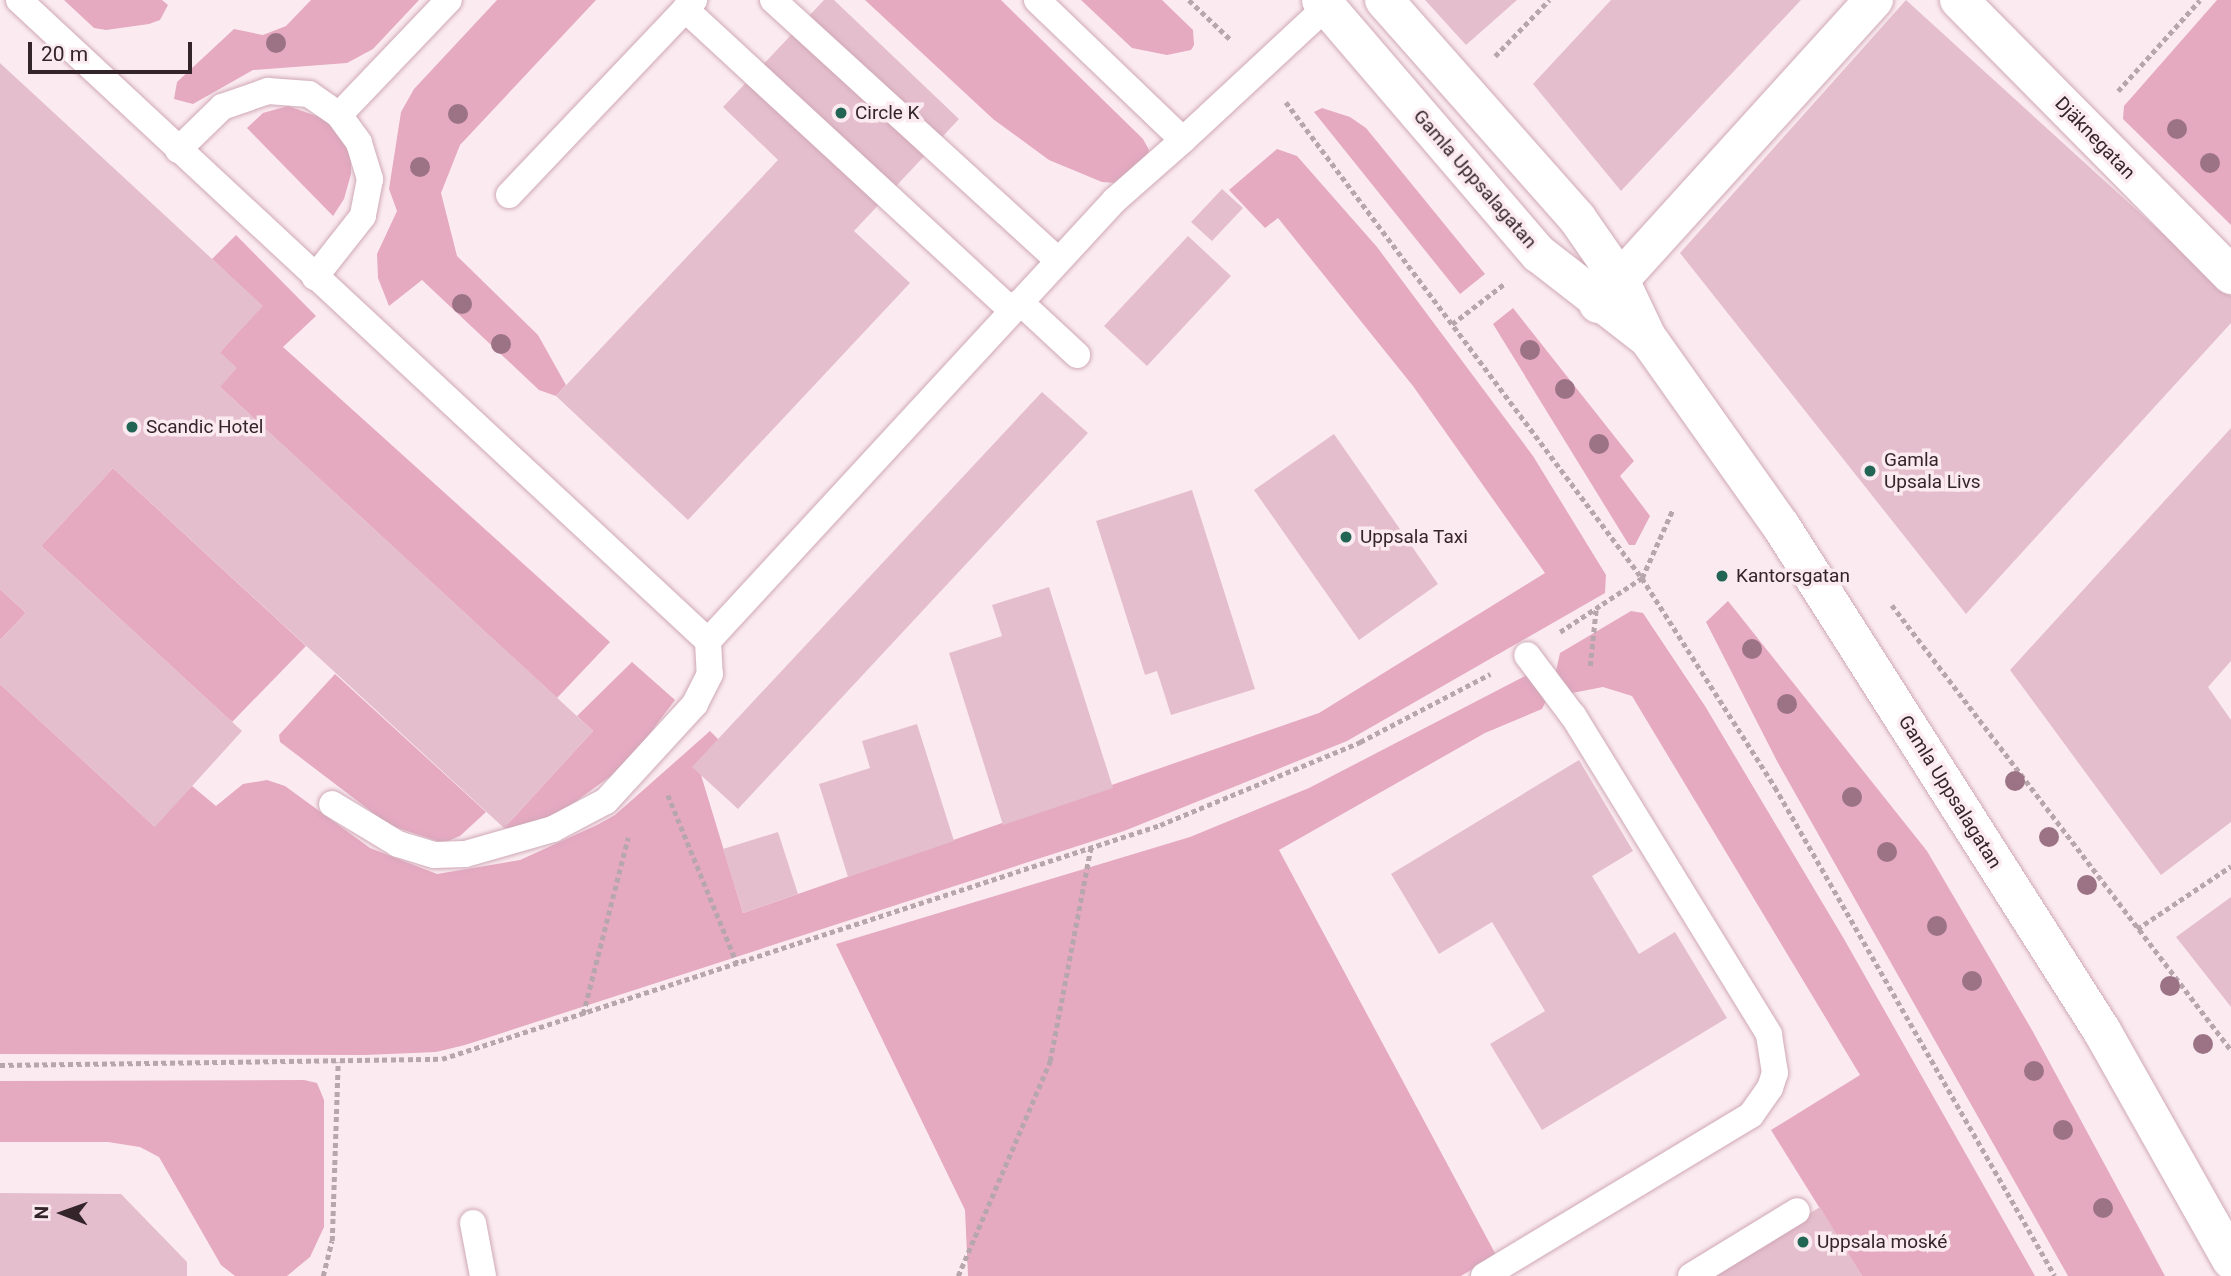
<!DOCTYPE html>
<html>
<head>
<meta charset="utf-8">
<style>
  body { margin:0 }
  #map { position:relative; width:2231px; height:1276px; overflow:hidden; background:#fbebf0; font-family:Roboto,sans-serif }
  div>[style] { position:absolute }
  .green>* { inset:0; background:#e5a9c0 }
  .building>* { inset:0; background:#e5becd }
  .path>* { height:4.5px; margin-top:-2.25px; transform-origin:0; background:repeating-linear-gradient(90deg,#b7a7ad 0 5px,transparent 0 8.5px) }
  .roads { filter:drop-shadow(0 0 2px #cfa8b6) drop-shadow(0 0 2px #cfa8b6) }
  .service>* { height:26px; margin:-13px; padding:0 13px; transform-origin:13px; border-radius:13px; background:#fff }
  .minor>* { height:38px; margin:-19px; padding:0 19px; transform-origin:19px; border-radius:19px; background:#fff }
  .secondary>* { height:38px; margin:-19px; padding:0 19px; transform-origin:19px; border-radius:19px; background:#fff }
  .trees>* { width:20px; height:20px; margin:-10px; border-radius:50%; background:#9b7385 }
  .dots>* { width:19px; height:19px; translate:-50% -50%; box-sizing:border-box; border:4px solid #fbebf0; border-radius:50% }
  span { translate:-50% -50%; white-space:nowrap; text-align:center; line-height:1.15; -webkit-text-stroke:7px #fbebf0; paint-order:stroke }
  .poi-label { font-size:19px; color:#34252b }
  .left { translate:0 -50%; text-align:left }
  .street-label { font-size:19px; color:#34252b }
  .north { position:absolute; left:28px; top:1178px; width:70px; height:70px; -webkit-text-stroke:5px #fbebf0; paint-order:stroke; rotate:271deg; font-size:19px; font-weight:700; line-height:28px; text-align:center; color:#34252b }
  .north::after { content:''; display:block; margin:auto; width:24px; height:32px; background:#34252b; clip-path:polygon(50% 0,100% 100%,50% 72%,0 100%) }
  .scale { position:absolute; left:28px; top:42px; width:164px; height:32px; box-sizing:border-box; border:4px solid #34252b; border-top:0; padding-left:9px; font-size:21px; line-height:24px; white-space:nowrap; color:#34252b; -webkit-text-stroke:5px #fbebf0; paint-order:stroke }
</style>
</head>
<body>
<div id="map">
  <div class="green">
    <i style="clip-path:polygon(64px 0,162px 0,168px 5px,160px 20px,149px 24px,106px 30px,94px 28px)"></i>
    <i style="clip-path:polygon(311px 0,419px 0,373px 49px,347px 63px,253px 70px,193px 104px,174px 99px,177px 82px,234px 29px,263px 35px,286px 26px)"></i>
    <i style="clip-path:polygon(497px 0,596px 0,460px 145px,441px 193px,457px 256px,538px 335px,566px 385px,556px 396px,539px 390px,422px 280px,389px 306px,378px 278px,377px 254px,397px 211px,389px 189px,401px 112px,414px 89px)"></i>
    <i style="clip-path:polygon(865px 0,1001px 0,1143px 139px,1149px 150px,1146px 160px,1116px 183px,1102px 182px,1049px 160px,993px 119px)"></i>
    <i style="clip-path:polygon(1081px 0,1162px 0,1193px 30px,1194px 45px,1191px 50px,1167px 55px,1132px 48px)"></i>
    <i style="clip-path:polygon(2217px 0,2231px 0,2231px 225px,2123px 119px,2124px 106px)"></i>
    <i style="clip-path:polygon(288px 106px,325px 119px,351px 151px,351px 174px,344px 199px,333px 216px,247px 128px,263px 113px)"></i>
    <i style="clip-path:polygon(1322px 108px,1350px 117px,1366px 128px,1485px 274px,1460px 294px,1314px 112px)"></i>
    <i style="clip-path:polygon(1277px 149px,1297px 156px,1377px 247px,1533px 456px,1606px 575px,1605px 593px,1347px 741px,1236px 786px,1124px 831px,465px 1045px,436px 1052px,365px 1055px,0 1054px,0 684px,154px 826px,192px 786px,216px 806px,243px 784px,267px 780px,285px 786px,370px 848px,437px 874px,520px 860px,597px 825px,615px 815px,710px 731px,719px 740px,701px 775px,743px 913px,1319px 713px,1545px 573px,1413px 386px,1278px 218px,1265px 228px,1229px 190px)"></i>
    <i style="clip-path:polygon(236px 235px,316px 316px,283px 347px,610px 642px,557px 698px,220px 387px,220px 352px,262px 306px,212px 259px)"></i>
    <i style="clip-path:polygon(1513px 308px,1634px 461px,1620px 476px,1650px 516px,1635px 545px,1629px 545px,1493px 324px)"></i>
    <i style="clip-path:polygon(113px 468px,306px 646px,232px 722px,41px 546px)"></i>
    <i style="clip-path:polygon(0 589px,26px 613px,0 640px)"></i>
    <i style="clip-path:polygon(1728px 601px,1927px 851px,2032px 1030px,2165px 1276px,2068px 1276px,1778px 763px,1706px 622px)"></i>
    <i style="clip-path:polygon(1631px 611px,1643px 613px,1705px 706px,1844px 939px,2035px 1276px,1862px 1276px,1771px 1130px,1860px 1075px,1632px 696px,1603px 687px,1567px 694px,1556px 671px,1560px 653px)"></i>
    <i style="clip-path:polygon(632px 662px,675px 700px,626px 765px,561px 812px,517px 829px,504px 828px,593px 731px,577px 716px)"></i>
    <i style="clip-path:polygon(335px 674px,486px 812px,460px 836px,443px 843px,389px 825px,280px 742px,279px 735px)"></i>
    <i style="clip-path:polygon(1527px 675px,1547px 699px,1542px 709px,1485px 733px,1279px 850px,1496px 1255px,1461px 1276px,968px 1276px,965px 1210px,836px 944px,1190px 837px,1309px 788px)"></i>
    <i style="clip-path:polygon(304px 1080px,317px 1083px,324px 1100px,324px 1227px,310px 1257px,287px 1276px,235px 1276px,221px 1265px,159px 1157px,140px 1147px,108px 1142px,0 1142px,0 1081px)"></i>
  </div>
  <div class="building">
    <i style="clip-path:polygon(824px 0,834px 0,959px 119px,854px 231px,910px 283px,688px 520px,556px 396px,778px 160px,723px 107px)"></i>
    <i style="clip-path:polygon(1425px 0,1517px 0,1466px 45px)"></i>
    <i style="clip-path:polygon(1611px 0,1801px 0,1621px 191px,1533px 84px)"></i>
    <i style="clip-path:polygon(1906px 0,2231px 296px,2231px 323px,1966px 614px,1680px 253px)"></i>
    <i style="clip-path:polygon(0 63px,263px 306px,220px 352px,237px 368px,220px 387px,593px 731px,504px 828px,113px 468px,41px 546px,242px 731px,155px 827px,0 684px,0 640px,26px 613px,0 589px)"></i>
    <i style="clip-path:polygon(1222px 189px,1243px 208px,1212px 241px,1191px 222px)"></i>
    <i style="clip-path:polygon(1188px 236px,1231px 276px,1147px 366px,1104px 326px)"></i>
    <i style="clip-path:polygon(1042px 392px,1088px 433px,738px 809px,692px 767px)"></i>
    <i style="clip-path:polygon(2231px 428px,2231px 661px,2208px 687px,2231px 720px,2231px 822px,2161px 875px,2010px 670px)"></i>
    <i style="clip-path:polygon(1334px 434px,1438px 584px,1359px 640px,1254px 490px)"></i>
    <i style="clip-path:polygon(1192px 490px,1255px 689px,1171px 715px,1157px 671px,1145px 675px,1096px 521px)"></i>
    <i style="clip-path:polygon(1049px 587px,1113px 788px,1003px 825px,949px 653px,1002px 636px,992px 605px)"></i>
    <i style="clip-path:polygon(917px 724px,954px 841px,848px 877px,819px 784px,870px 768px,862px 741px)"></i>
    <i style="clip-path:polygon(1579px 760px,1633px 851px,1592px 876px,1639px 954px,1675px 932px,1727px 1018px,1542px 1130px,1490px 1044px,1545px 1011px,1492px 922px,1439px 954px,1391px 874px)"></i>
    <i style="clip-path:polygon(778px 832px,798px 894px,743px 913px,723px 849px)"></i>
    <i style="clip-path:polygon(2231px 897px,2231px 1007px,2176px 937px)"></i>
    <i style="clip-path:polygon(0 1193px,121px 1194px,187px 1262px,187px 1276px,0 1276px)"></i>
    <i style="clip-path:polygon(1820px 1207px,1862px 1276px,1707px 1276px)"></i>
  </div>
  <div class="path">
    <i style="left:1189px;top:0;width:58px;rotate:43.6deg"></i>
    <i style="left:1495px;top:56px;width:78px;rotate:-46deg"></i>
    <i style="left:2118px;top:91px;width:122px;rotate:-48deg"></i>
    <i style="left:1286px;top:102px;width:594px;rotate:53.21deg"></i>
    <i style="left:1642px;top:578px;width:248px;rotate:57.5deg"></i>
    <i style="left:1775px;top:787px;width:563px;rotate:60.2deg"></i>
    <i style="left:1452px;top:324px;width:66px;rotate:-37.6deg"></i>
    <i style="left:1892px;top:605px;width:559px;rotate:52.7deg"></i>
    <i style="left:1560px;top:632px;width:98px;rotate:-33.4deg"></i>
    <i style="left:1642px;top:578px;width:76px;rotate:-65.8deg"></i>
    <i style="left:1590px;top:666px;width:57px;rotate:-84deg"></i>
    <i style="left:668px;top:795px;width:182px;rotate:67.7deg"></i>
    <i style="left:2137px;top:929px;width:113px;rotate:-33.8deg"></i>
    <i style="left:583px;top:1014px;width:182px;rotate:-75.7deg"></i>
    <i style="left:0;top:1065px;width:442px;rotate:-0.8deg"></i>
    <i style="left:442px;top:1059px;width:755px;rotate:-18.05deg"></i>
    <i style="left:1160px;top:825px;width:217px;rotate:-22.5deg"></i>
    <i style="left:1360px;top:742px;width:147px;rotate:-27.6deg"></i>
    <i style="left:323px;top:1276px;width:36px;rotate:-76deg"></i>
    <i style="left:332px;top:1241px;width:179px;rotate:-88.1deg"></i>
    <i style="left:958px;top:1276px;width:234px;rotate:-66.8deg"></i>
    <i style="left:1050px;top:1061px;width:218px;rotate:-79.2deg"></i>
  </div>
  <div class="roads">
    <div class="service">
      <i style="left:19px;top:0;width:941px;rotate:42.93deg"></i>
      <i style="left:708px;top:641px;width:33px;rotate:87deg"></i>
      <i style="left:710px;top:674px;width:34px;rotate:117deg"></i>
      <i style="left:695px;top:704px;width:132px;rotate:132.5deg"></i>
      <i style="left:606px;top:801px;width:60px;rotate:152.2deg"></i>
      <i style="left:553px;top:829px;width:91px;rotate:164.1deg"></i>
      <i style="left:465px;top:854px;width:31px;rotate:178deg"></i>
      <i style="left:434px;top:855px;width:38px;rotate:-163deg"></i>
      <i style="left:398px;top:844px;width:77px;rotate:-148.8deg"></i>
      <i style="left:773px;top:0;width:386px;rotate:42.4deg"></i>
      <i style="left:1037px;top:0;width:202px;rotate:43.8deg"></i>
      <i style="left:1183px;top:140px;width:197px;rotate:-42.9deg"></i>
      <i style="left:685px;top:9px;width:445px;rotate:42.7deg"></i>
      <i style="left:339px;top:115px;width:159px;rotate:-46.3deg"></i>
      <i style="left:178px;top:150px;width:62px;rotate:-44.3deg"></i>
      <i style="left:222px;top:107px;width:49px;rotate:-19.2deg"></i>
      <i style="left:268px;top:91px;width:41px;rotate:4.2deg"></i>
      <i style="left:309px;top:94px;width:37px;rotate:35deg"></i>
      <i style="left:339px;top:115px;width:34px;rotate:54deg"></i>
      <i style="left:359px;top:143px;width:38px;rotate:73deg"></i>
      <i style="left:370px;top:179px;width:38px;rotate:101deg"></i>
      <i style="left:363px;top:216px;width:78px;rotate:128.2deg"></i>
      <i style="left:509px;top:195px;width:269px;rotate:-46.5deg"></i>
      <i style="left:1020px;top:302px;width:78px;rotate:42.9deg"></i>
      <i style="left:708px;top:641px;width:600px;rotate:-47.3deg"></i>
      <i style="left:1115px;top:200px;width:91px;rotate:-41.4deg"></i>
      <i style="left:473px;top:1223px;width:54px;rotate:79.3deg"></i>
      <i style="left:1484px;top:1276px;width:312px;rotate:-31.1deg"></i>
      <i style="left:1751px;top:1115px;width:33px;rotate:-55deg"></i>
      <i style="left:1770px;top:1088px;width:16px;rotate:-72deg"></i>
      <i style="left:1775px;top:1073px;width:39px;rotate:-99deg"></i>
      <i style="left:1769px;top:1034px;width:374px;rotate:-121.6deg"></i>
      <i style="left:1573px;top:716px;width:76px;rotate:-127deg"></i>
      <i style="left:1691px;top:1276px;width:124px;rotate:-31.5deg"></i>
    </div>
    <div class="minor">
      <i style="left:1959px;top:0;width:387px;rotate:45.3deg"></i>
      <i style="left:1598px;top:304px;width:411px;rotate:-47.8deg"></i>
    </div>
    <div class="secondary">
      <i style="left:1321px;top:0;width:335px;rotate:49.4deg"></i>
      <i style="left:1539px;top:254px;width:135px;rotate:37.8deg"></i>
      <i style="left:1384px;top:0;width:291px;rotate:48.5deg"></i>
      <i style="left:1577px;top:218px;width:75px;rotate:55.3deg"></i>
      <i style="left:1620px;top:280px;width:63px;rotate:64.7deg"></i>
      <i style="left:1647px;top:337px;width:232px;rotate:54.7deg"></i>
      <i style="left:1781px;top:526px;width:598px;rotate:57.56deg"></i>
      <i style="left:2102px;top:1031px;width:263px;rotate:60.6deg"></i>
    </div>
  </div>
  <div class="trees">
    <i style="left:276px;top:43px"></i>
    <i style="left:458px;top:114px"></i>
    <i style="left:2177px;top:129px"></i>
    <i style="left:2210px;top:163px"></i>
    <i style="left:420px;top:167px"></i>
    <i style="left:462px;top:304px"></i>
    <i style="left:501px;top:344px"></i>
    <i style="left:1530px;top:350px"></i>
    <i style="left:1565px;top:389px"></i>
    <i style="left:1599px;top:444px"></i>
    <i style="left:1752px;top:649px"></i>
    <i style="left:1787px;top:704px"></i>
    <i style="left:2015px;top:781px"></i>
    <i style="left:1852px;top:797px"></i>
    <i style="left:2049px;top:837px"></i>
    <i style="left:1887px;top:852px"></i>
    <i style="left:2087px;top:885px"></i>
    <i style="left:1937px;top:926px"></i>
    <i style="left:1972px;top:981px"></i>
    <i style="left:2170px;top:986px"></i>
    <i style="left:2203px;top:1044px"></i>
    <i style="left:2034px;top:1071px"></i>
    <i style="left:2063px;top:1130px"></i>
    <i style="left:2103px;top:1208px"></i>
  </div>
  <div class="dots">
    <i style="left:841px;top:113px;background:#236555"></i>
    <i style="left:132px;top:427px;background:#236555"></i>
    <i style="left:1870px;top:471px;background:#236555"></i>
    <i style="left:1346px;top:537px;background:#236555"></i>
    <i style="left:1722px;top:576px;background:#236555"></i>
    <i style="left:1803px;top:1242px;background:#236555"></i>
  </div>
  <div class="poi-label">
    <span class="left" style="left:855px;top:113px">Circle K</span>
    <span class="left" style="left:146px;top:427px">Scandic Hotel</span>
    <span class="left" style="left:1884px;top:471px">Gamla<br>Upsala Livs</span>
    <span class="left" style="left:1360px;top:537px">Uppsala Taxi</span>
    <span class="left" style="left:1736px;top:576px">Kantorsgatan</span>
    <span class="left" style="left:1817px;top:1242px">Uppsala moské</span>
  </div>
  <div class="street-label">
    <span style="left:2095px;top:138px;rotate:46deg">Djäknegatan</span>
    <span style="left:1475px;top:179px;rotate:49deg">Gamla Uppsalagatan</span>
    <span style="left:1950px;top:792px;rotate:58deg">Gamla Uppsalagatan</span>
  </div>
  <div class="north">N</div>
  <div class="scale">20 m</div>
</div>
</body>
</html>
